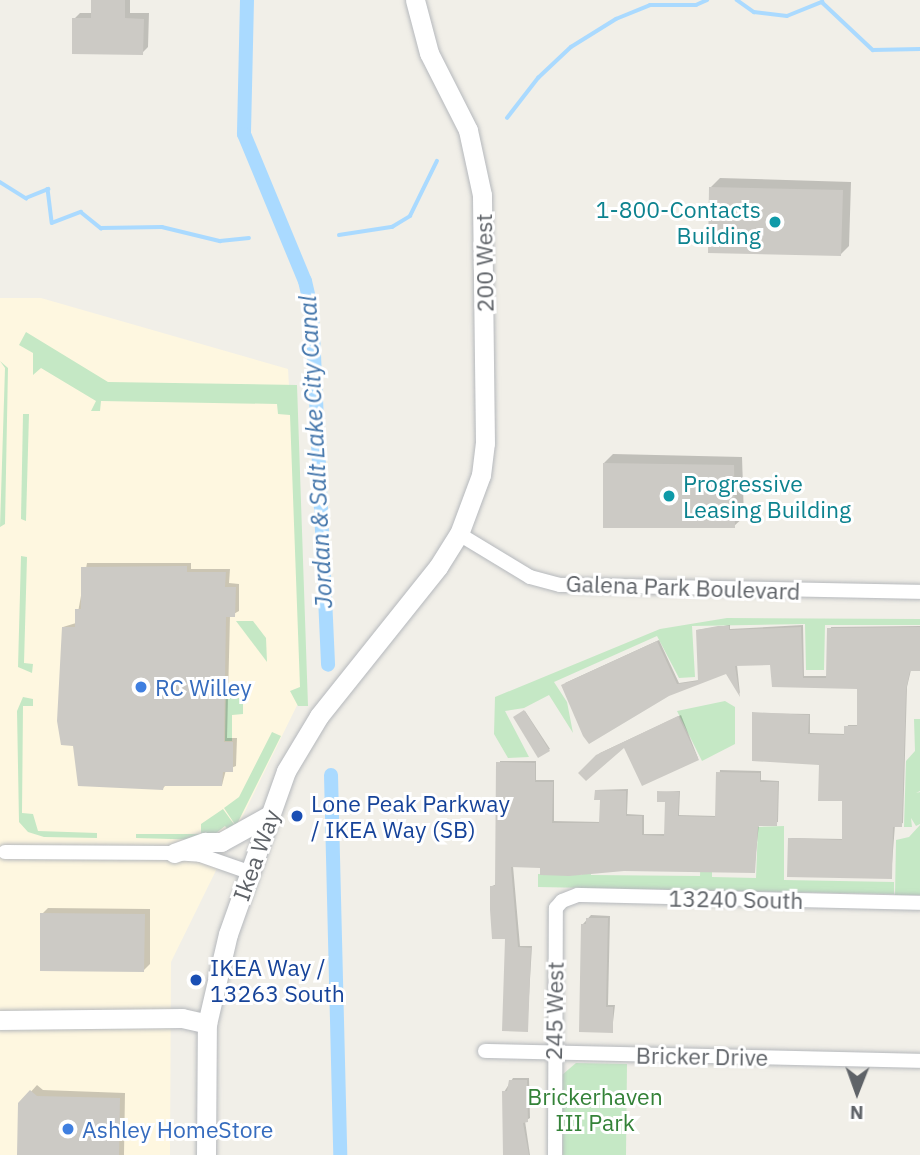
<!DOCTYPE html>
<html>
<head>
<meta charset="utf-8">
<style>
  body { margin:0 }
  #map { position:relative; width:920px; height:1155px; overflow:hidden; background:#f1efe8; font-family:"IBM Plex Sans",sans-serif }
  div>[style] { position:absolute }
  .commercial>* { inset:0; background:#fef7e0 }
  .green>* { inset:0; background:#c5e8c5 }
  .shadow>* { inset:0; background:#0003 }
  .stream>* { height:3.5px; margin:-1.75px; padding:0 1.75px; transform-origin:1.75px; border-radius:1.75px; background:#aadaff }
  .canal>* { height:14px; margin:-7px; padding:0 7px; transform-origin:7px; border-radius:7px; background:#aadaff }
  .building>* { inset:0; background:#cccac5 }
  .roads { filter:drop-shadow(0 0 2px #b5b8bc) drop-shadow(0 0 2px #b5b8bc) }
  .street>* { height:14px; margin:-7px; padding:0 7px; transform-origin:7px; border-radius:7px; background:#fff }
  .secondary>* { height:19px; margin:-9.5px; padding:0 9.5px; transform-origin:9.5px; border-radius:9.5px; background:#fff }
  .dots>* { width:19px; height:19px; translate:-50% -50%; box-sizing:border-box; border:4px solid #fff; border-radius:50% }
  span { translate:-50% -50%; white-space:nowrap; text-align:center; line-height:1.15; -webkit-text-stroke:6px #fff; paint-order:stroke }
  .culture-label { font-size:23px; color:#0d838f }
  .right { translate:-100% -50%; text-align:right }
  .left { translate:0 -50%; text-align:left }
  .street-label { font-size:23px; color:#5f6368 }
  .shop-label { font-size:23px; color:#366cbe }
  .transit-label { font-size:23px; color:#164399 }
  .park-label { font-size:23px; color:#348238 }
  .water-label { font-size:24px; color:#4174aa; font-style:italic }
  .north { position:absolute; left:822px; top:1057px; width:70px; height:70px; -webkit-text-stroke:5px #fff; paint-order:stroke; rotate:181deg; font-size:19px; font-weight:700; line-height:28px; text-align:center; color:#5f6368 }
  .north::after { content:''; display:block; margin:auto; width:24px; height:32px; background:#5f6368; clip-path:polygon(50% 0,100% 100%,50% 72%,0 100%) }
</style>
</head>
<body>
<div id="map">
  <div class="commercial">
    <i style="clip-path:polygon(0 298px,41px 298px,288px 369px,307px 685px,171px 962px,170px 1155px,0 1155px)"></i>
  </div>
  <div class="green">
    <i style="clip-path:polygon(26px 332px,108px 382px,297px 385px,308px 706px,298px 706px,290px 691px,300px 687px,290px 415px,278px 414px,277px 404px,101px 401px,100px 411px,91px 411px,96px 401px,41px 368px,33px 375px,33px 353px,19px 345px)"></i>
    <i style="clip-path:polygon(0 361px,8px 368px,5px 524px,0 527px,5px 368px)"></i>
    <i style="clip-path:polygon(23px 414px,29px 414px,26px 521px,21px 519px)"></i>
    <i style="clip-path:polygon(21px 556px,27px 557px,24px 663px,33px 664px,32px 673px,18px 667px)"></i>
    <i style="clip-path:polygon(727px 618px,920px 619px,920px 625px,825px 625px,824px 670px,806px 670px,805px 624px,692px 626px,695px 677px,679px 678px,657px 636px,554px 682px,567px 702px,573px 733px,549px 695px,524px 708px,505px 711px,529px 757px,508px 758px,494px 734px,495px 697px,660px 629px)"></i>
    <i style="clip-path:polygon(236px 621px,253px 621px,266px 638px,267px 662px)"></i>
    <i style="clip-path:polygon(226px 682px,243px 703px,243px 714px,232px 715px,232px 741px,225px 741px)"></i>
    <i style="clip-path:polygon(23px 697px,33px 699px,33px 706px,23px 706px,22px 813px,33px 814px,38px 831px,97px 833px,97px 838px,44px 837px,28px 832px,19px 822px,17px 711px)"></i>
    <i style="clip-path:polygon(725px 701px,735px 707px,735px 744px,702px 761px,677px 711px)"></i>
    <i style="clip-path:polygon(914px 719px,920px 719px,920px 791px,916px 793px,920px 792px,920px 824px,916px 826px,911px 818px,912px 827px,904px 827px,906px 761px,915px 751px)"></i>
    <i style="clip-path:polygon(272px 732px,281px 736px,236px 826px,224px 808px,239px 797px)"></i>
    <i style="clip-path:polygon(223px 809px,236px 827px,230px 832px,225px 826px,207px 840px,136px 838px,136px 834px,201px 834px,201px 824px)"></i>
    <i style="clip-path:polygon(583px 823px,591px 827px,591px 875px,700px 876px,701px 828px,712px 829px,712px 877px,756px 878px,758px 827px,784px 826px,784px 880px,894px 882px,894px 894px,538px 887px,538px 874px,582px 875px)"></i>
    <i style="clip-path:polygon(920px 825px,920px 895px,895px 895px,896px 840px,909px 837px)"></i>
    <i style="clip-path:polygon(576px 1063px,627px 1064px,626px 1155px,563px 1155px,562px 1075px)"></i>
  </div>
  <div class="shadow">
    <i style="clip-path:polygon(93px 0,130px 0,130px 13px,149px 13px,148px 47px,142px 53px,74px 19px,80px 13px,93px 13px)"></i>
    <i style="clip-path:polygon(720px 178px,851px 182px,849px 246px,840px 255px,711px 187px)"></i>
    <i style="clip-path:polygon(613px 454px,742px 457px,744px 517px,734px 526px,604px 463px)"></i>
    <i style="clip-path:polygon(87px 563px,191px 563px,191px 569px,230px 569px,229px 583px,239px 584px,239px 611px,230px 616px,227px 738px,237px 738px,236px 766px,226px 770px,222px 785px,167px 784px,162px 789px,63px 627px,76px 623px)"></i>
    <i style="clip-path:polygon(730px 625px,730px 629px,803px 625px,804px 676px,828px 676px,831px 627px,920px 626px,920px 670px,911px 670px,907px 687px,903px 823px,895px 825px,891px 877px,789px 838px,843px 839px,844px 800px,821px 763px,754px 713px,810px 714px,810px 733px,846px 734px,848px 725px,859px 725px,859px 687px,774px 686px,771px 663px,737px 665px,740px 694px,727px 671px,668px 694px,565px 683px,659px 640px,679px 683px,699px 680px,697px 630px)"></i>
    <i style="clip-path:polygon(525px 711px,550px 749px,539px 755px,515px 717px)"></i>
    <i style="clip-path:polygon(681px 715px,698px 758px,624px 745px,581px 773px,600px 753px)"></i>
    <i style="clip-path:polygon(500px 761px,536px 761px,536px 780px,554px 780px,554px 821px,601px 822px,601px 799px,596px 790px,628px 789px,627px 814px,644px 815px,644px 834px,666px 834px,667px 801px,659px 792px,680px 791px,679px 815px,716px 816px,720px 770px,761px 771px,761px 780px,779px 781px,778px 822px,759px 824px,754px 871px,513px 866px,520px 946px,532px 946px,527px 1030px,492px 886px,497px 884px)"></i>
    <i style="clip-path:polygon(48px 908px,150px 909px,150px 964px,144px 970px,42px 914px)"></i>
    <i style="clip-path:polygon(591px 915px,610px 916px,608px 1005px,615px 1005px,612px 1031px,583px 924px)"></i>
    <i style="clip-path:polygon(513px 1078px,529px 1078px,530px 1118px,525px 1121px,530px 1155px,503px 1155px,504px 1092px)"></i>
    <i style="clip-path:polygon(37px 1085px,43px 1090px,125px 1093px,124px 1155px,18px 1155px,20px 1104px)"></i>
  </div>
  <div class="stream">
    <i style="left:737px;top:0;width:21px;rotate:35deg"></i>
    <i style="left:754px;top:12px;width:33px;rotate:7deg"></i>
    <i style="left:787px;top:16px;width:38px;rotate:-22deg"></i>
    <i style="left:822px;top:2px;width:70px;rotate:43.3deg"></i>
    <i style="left:873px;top:50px;width:47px;rotate:-1.2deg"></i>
    <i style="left:507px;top:118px;width:51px;rotate:-52.2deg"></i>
    <i style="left:538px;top:78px;width:45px;rotate:-43.2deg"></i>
    <i style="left:571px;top:47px;width:53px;rotate:-31.9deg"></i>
    <i style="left:616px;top:19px;width:37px;rotate:-22deg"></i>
    <i style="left:650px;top:5px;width:46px"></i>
    <i style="left:696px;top:5px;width:12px;rotate:-24deg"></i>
    <i style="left:0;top:182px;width:31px;rotate:32deg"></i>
    <i style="left:26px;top:198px;width:24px;rotate:-22deg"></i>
    <i style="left:48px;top:189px;width:34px;rotate:83deg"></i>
    <i style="left:52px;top:223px;width:31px;rotate:-21deg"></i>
    <i style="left:81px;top:212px;width:26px;rotate:39deg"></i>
    <i style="left:101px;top:228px;width:61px;rotate:-0.9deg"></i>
    <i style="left:162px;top:227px;width:60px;rotate:13.6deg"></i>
    <i style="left:220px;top:241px;width:29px;rotate:-6deg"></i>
    <i style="left:339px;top:235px;width:54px;rotate:-8.6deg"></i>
    <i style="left:392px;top:227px;width:21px;rotate:-31deg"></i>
    <i style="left:410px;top:216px;width:61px;rotate:-63.9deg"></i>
  </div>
  <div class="canal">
    <i style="left:247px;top:0;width:134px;rotate:91.3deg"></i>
    <i style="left:244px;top:134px;width:159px;rotate:67.5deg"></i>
    <i style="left:305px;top:281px;width:31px;rotate:77deg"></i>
    <i style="left:312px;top:311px;width:354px;rotate:87.4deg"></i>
    <i style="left:331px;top:775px;width:380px;rotate:88.6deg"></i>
  </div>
  <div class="building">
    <i style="clip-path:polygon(91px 0,125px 0,125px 18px,144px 19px,143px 55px,72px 54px,72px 18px,91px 18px)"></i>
    <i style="clip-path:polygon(709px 187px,843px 190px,841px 256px,708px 253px)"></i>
    <i style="clip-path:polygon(603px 463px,734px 465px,735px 528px,603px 528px)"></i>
    <i style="clip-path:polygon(187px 566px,187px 572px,226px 572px,225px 587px,236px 587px,235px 617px,226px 617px,224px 742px,233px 742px,233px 772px,223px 772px,222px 786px,164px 786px,163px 790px,78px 786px,73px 746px,61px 745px,57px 721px,62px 627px,75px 627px,75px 609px,81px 609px,81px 567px)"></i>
    <i style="clip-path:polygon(718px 626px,729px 626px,729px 630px,801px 627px,803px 678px,826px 678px,827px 628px,920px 627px,920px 671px,910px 671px,906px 690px,902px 827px,893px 827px,892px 879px,787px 877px,788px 838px,842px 840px,842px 801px,818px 801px,819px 765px,752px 761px,752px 712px,809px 715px,808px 734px,844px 735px,844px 726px,857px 726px,857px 689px,772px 687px,770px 665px,735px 666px,740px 697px,726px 674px,669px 696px,589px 744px,583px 736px,561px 685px,657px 641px,677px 684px,698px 681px,696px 630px)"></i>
    <i style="clip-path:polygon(524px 710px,550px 751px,538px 758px,513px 717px)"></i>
    <i style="clip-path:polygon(678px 716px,699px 760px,642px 786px,624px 748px,586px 781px,578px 773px,596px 755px)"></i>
    <i style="clip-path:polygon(496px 762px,535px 763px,535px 782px,553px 782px,552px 823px,599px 823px,600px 800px,594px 800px,595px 790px,626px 791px,626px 816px,642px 816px,642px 835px,664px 836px,665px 802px,657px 802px,657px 791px,679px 792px,678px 816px,715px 817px,716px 772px,760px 773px,760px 782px,778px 782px,777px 826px,758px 826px,755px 873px,624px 871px,569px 876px,540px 875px,540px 868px,511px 867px,518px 947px,531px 948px,528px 1032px,502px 1031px,505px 939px,492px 939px,490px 910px,490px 886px,495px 886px)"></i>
    <i style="clip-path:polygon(40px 913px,145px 914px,144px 972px,40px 971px)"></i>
    <i style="clip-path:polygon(586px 918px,608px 918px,606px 1007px,613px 1007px,613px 1033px,579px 1032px,581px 924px,586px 924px)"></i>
    <i style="clip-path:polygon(509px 1080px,527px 1080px,528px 1122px,523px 1123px,529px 1155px,503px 1155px,502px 1091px,507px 1091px)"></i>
    <i style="clip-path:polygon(30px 1090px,37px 1096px,120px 1098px,119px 1155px,17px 1155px,18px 1103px)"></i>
  </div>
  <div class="roads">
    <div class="street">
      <i style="left:459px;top:534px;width:83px;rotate:31.2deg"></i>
      <i style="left:530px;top:577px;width:31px;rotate:15deg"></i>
      <i style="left:560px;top:585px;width:360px;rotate:1.1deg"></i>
      <i style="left:5px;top:852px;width:169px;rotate:0.3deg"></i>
      <i style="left:174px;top:853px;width:26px;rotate:4deg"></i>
      <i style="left:200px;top:855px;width:52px;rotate:19.1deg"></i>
      <i style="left:485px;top:1051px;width:435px;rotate:1.3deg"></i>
      <i style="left:555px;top:1155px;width:247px;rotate:-89.8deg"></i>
      <i style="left:556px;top:908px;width:9px;rotate:-49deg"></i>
      <i style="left:562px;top:901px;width:17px;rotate:-21deg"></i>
      <i style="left:578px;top:895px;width:342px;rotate:1.3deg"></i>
    </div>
    <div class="secondary">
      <i style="left:174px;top:853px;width:33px;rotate:-20deg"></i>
      <i style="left:205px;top:842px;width:16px"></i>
      <i style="left:221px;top:842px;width:56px;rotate:-28.9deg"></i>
      <i style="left:0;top:1020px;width:182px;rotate:-0.6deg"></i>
      <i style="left:182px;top:1018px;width:26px;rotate:13deg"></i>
      <i style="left:206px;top:1155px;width:131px;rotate:-89.6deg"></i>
      <i style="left:207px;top:1024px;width:92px;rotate:-76.9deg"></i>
      <i style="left:228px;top:934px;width:173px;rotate:-70.4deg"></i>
      <i style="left:286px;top:771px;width:64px;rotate:-59deg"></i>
      <i style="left:319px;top:716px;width:191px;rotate:-51.4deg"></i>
      <i style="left:438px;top:567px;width:39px;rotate:-58deg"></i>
      <i style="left:459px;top:534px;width:63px;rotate:-69.6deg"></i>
      <i style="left:481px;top:475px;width:32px;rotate:-83deg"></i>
      <i style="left:485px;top:443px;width:248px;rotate:-90.7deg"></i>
      <i style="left:482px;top:195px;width:66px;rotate:-102.2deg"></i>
      <i style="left:468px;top:130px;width:86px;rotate:-116.9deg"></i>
      <i style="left:429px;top:53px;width:55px;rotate:-104.8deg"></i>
    </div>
  </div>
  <div class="dots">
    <i style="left:775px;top:222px;background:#0f9aa8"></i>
    <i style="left:669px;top:496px;background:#0f9aa8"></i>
    <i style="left:141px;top:687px;background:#3f7fe0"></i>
    <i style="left:297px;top:816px;background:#1a4fb4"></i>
    <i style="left:196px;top:980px;background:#1a4fb4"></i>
    <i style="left:68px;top:1129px;background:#3f7fe0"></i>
  </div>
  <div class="culture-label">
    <span class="right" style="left:761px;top:222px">1-800-Contacts<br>Building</span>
    <span class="left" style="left:683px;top:496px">Progressive<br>Leasing Building</span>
  </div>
  <div class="street-label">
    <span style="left:484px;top:263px;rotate:-91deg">200 West</span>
    <span style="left:683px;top:587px;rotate:2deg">Galena Park Boulevard</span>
    <span style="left:256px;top:855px;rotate:-70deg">Ikea Way</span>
    <span style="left:736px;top:899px;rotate:1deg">13240 South</span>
    <span style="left:554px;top:1011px;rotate:-89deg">245 West</span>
    <span style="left:702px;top:1056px;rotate:1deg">Bricker Drive</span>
  </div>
  <div class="shop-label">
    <span class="left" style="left:155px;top:687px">RC Willey</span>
    <span class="left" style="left:82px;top:1129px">Ashley HomeStore</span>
  </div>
  <div class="transit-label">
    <span class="left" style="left:311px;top:816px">Lone Peak Parkway<br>/ IKEA Way (SB)</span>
    <span class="left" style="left:210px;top:980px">IKEA Way /<br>13263 South</span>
  </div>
  <div class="park-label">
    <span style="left:595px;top:1109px">Brickerhaven<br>III Park</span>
  </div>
  <div class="water-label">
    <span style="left:316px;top:452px;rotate:-93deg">Jordan &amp; Salt Lake City Canal</span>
  </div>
  <div class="north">N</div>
</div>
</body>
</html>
